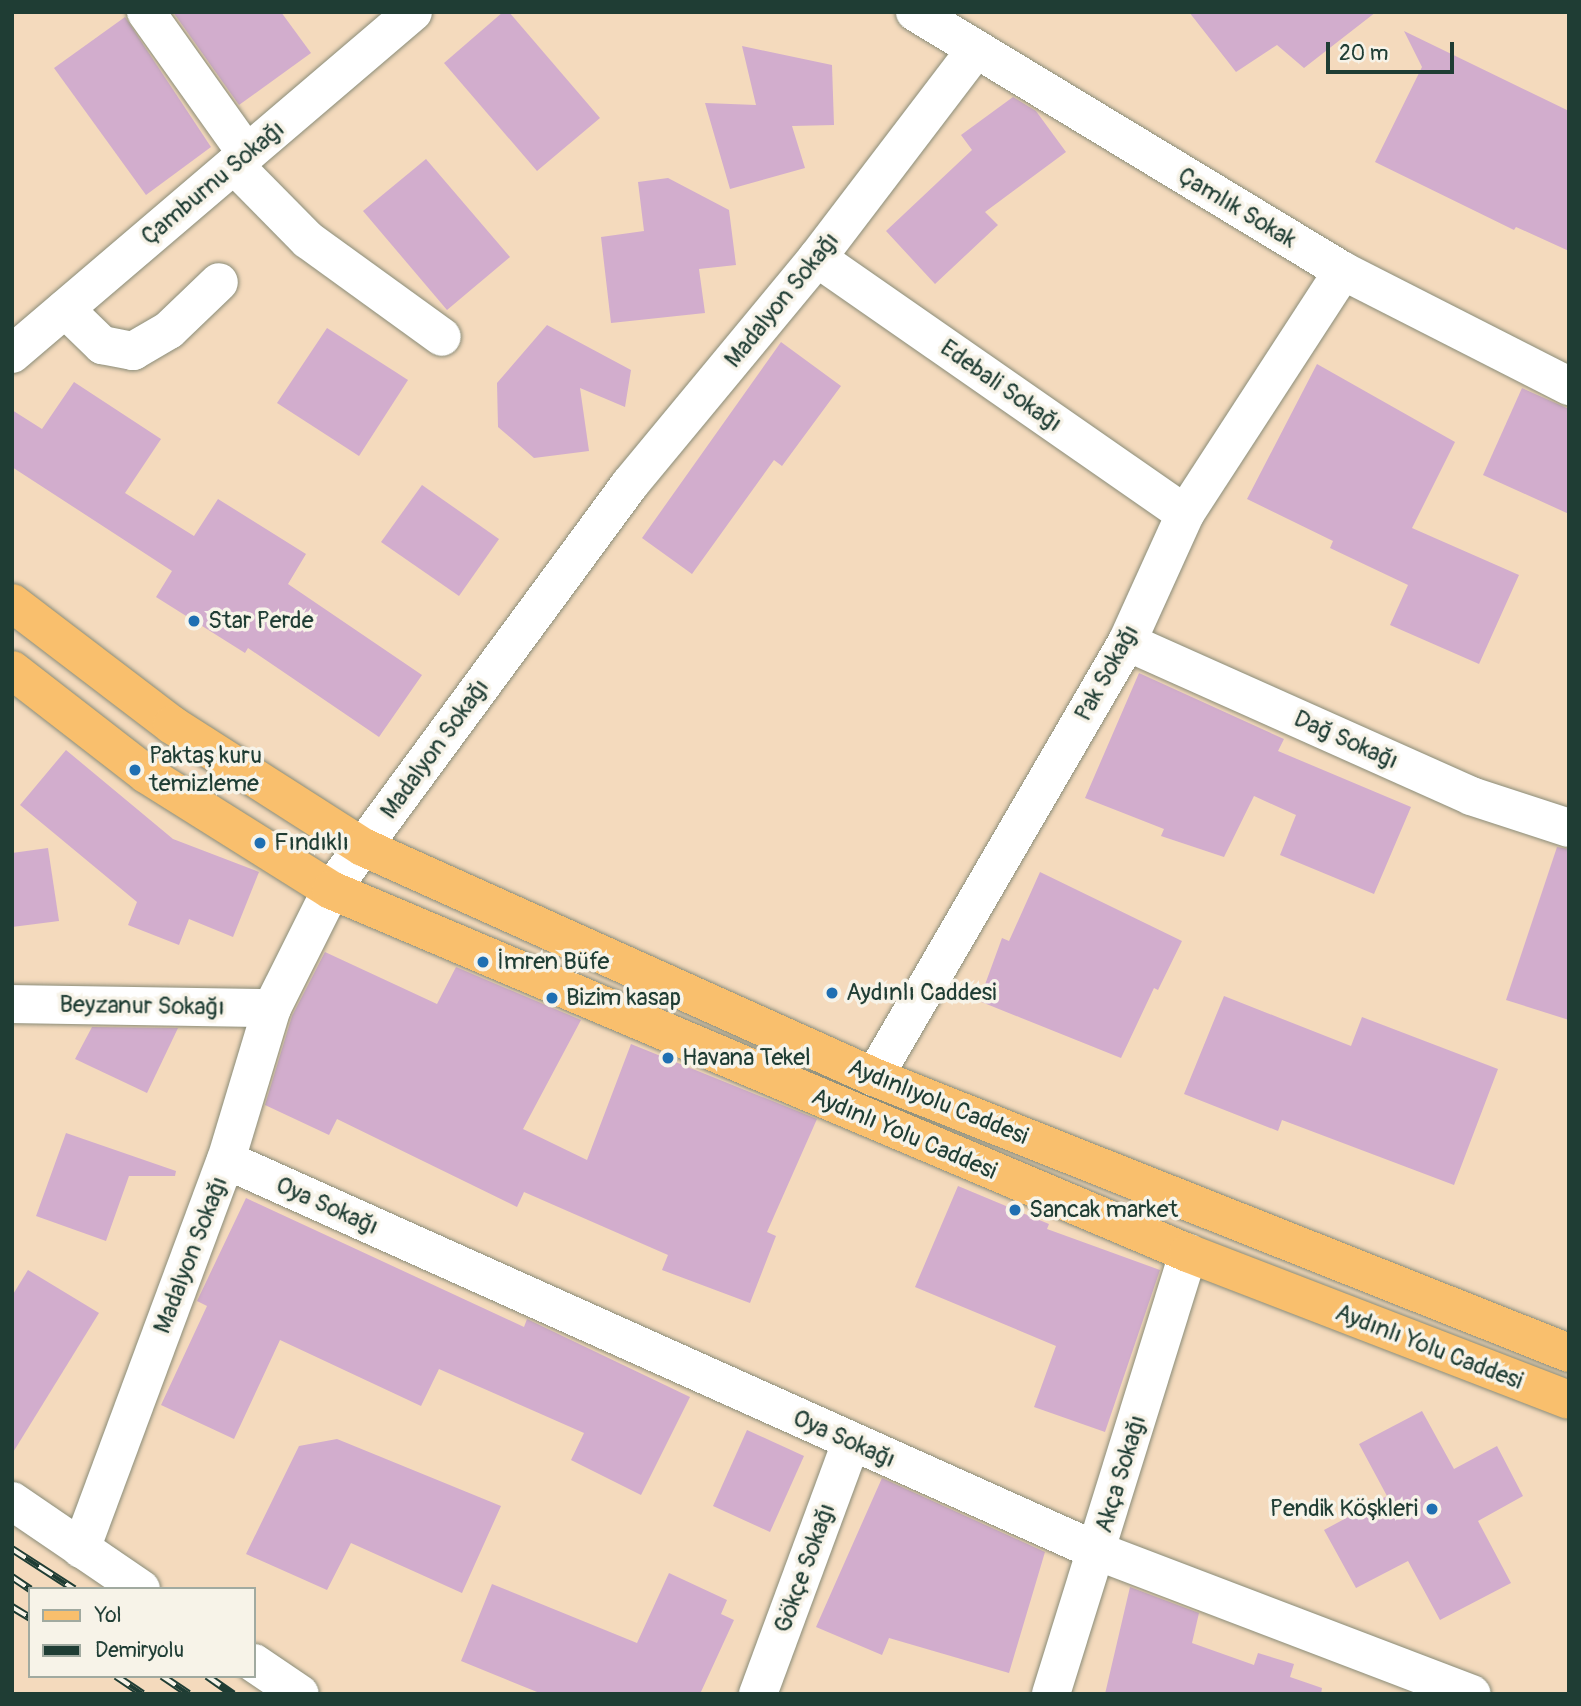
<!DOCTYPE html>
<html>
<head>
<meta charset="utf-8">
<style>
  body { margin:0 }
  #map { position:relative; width:1581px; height:1706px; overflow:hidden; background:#f4dabd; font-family:Pangolin,sans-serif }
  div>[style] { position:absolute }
  .building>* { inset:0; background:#d2adcd }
  .roads { filter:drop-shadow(0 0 2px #8a8c78) drop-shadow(0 0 2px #8a8c78) }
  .minor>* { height:38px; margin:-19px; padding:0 19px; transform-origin:19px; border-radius:19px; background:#fff }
  .major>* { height:38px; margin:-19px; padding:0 19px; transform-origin:19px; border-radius:19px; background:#f9bf6d }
  .rail>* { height:8px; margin-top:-4px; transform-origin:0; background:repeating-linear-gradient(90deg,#f7f3e8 0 16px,#1f3d34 0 32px); box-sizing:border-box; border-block:2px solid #1f3d34 }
  .dots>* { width:19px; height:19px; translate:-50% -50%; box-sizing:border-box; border:4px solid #f7f3e8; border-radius:50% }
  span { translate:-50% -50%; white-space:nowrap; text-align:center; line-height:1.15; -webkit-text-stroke:7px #f7f3e8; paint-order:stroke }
  .street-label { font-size:24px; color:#1f3d34 }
  .poi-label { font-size:24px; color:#1f3d34 }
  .left { translate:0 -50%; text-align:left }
  .right { translate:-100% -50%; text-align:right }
  .frame { position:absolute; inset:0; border:14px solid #1f3d34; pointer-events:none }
  .legend { position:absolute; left:28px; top:1587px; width:228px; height:91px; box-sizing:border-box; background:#f7f3e8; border:2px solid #a1aaa0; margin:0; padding:9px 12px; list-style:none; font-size:21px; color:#1f3d34 }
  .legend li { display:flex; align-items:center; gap:14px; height:35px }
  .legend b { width:35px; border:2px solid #a1aaa0 }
  .scale { position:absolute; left:1326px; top:42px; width:128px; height:32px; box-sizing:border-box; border:4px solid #1f3d34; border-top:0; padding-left:9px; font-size:21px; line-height:24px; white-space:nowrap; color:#1f3d34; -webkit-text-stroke:5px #f7f3e8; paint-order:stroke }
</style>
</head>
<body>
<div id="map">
  <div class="building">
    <i style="clip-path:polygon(173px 12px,281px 12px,311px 53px,239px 105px)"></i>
    <i style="clip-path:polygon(503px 12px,509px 12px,600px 118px,537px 171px,444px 63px)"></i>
    <i style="clip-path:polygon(1189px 12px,1376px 12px,1304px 68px,1277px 45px,1236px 72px)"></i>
    <i style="clip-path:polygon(125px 17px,211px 147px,146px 195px,54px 68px)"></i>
    <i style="clip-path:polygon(1404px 31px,1569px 111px,1569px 251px,1516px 227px,1514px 230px,1375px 162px,1422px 67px)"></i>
    <i style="clip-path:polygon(742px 46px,832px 65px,834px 125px,792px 126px,805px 168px,730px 189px,705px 103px,756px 105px)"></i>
    <i style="clip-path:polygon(1013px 97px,1036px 111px,1066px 152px,985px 212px,998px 225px,935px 284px,886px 231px,972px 150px,961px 135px)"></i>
    <i style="clip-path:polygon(426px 159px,510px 257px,447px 310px,363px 211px)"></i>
    <i style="clip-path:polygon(668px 178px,729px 210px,736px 265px,699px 269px,705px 313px,611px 323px,601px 237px,644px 231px,638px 182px)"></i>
    <i style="clip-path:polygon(547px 325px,631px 370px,625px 407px,580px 388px,589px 451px,534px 458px,498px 427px,497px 383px)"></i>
    <i style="clip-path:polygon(327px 328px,408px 380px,359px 456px,277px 403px)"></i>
    <i style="clip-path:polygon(781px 342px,841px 386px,782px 466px,774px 460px,692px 574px,642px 538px)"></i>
    <i style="clip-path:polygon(1317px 364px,1455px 442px,1412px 528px,1519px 575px,1479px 664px,1390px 625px,1408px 585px,1330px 548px,1333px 541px,1247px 499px)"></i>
    <i style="clip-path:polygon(74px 382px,161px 439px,125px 493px,194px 536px,218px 499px,306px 554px,288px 584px,422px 675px,379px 737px,248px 648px,245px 653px,156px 597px,172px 571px,12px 467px,12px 410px,42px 429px)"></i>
    <i style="clip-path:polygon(1522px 388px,1569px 409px,1569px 514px,1483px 475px)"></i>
    <i style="clip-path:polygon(422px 485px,499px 539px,459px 596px,381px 542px)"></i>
    <i style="clip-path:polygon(1139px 673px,1284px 739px,1278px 751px,1411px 807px,1374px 894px,1280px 855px,1296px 815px,1254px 796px,1224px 857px,1161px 836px,1164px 829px,1085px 798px)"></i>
    <i style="clip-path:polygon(66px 750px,173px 839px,259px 872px,233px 937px,189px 919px,179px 945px,128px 925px,137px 902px,20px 805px)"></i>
    <i style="clip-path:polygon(1557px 847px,1569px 849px,1569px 1020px,1506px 1000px)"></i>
    <i style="clip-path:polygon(48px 848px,59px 921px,12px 927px,12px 853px)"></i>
    <i style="clip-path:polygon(1040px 872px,1182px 941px,1158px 990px,1154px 988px,1121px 1058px,979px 1001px,1002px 938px,1009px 941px)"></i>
    <i style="clip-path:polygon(325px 952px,437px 1004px,456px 967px,581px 1020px,523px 1129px,587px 1160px,631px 1044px,817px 1119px,767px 1232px,776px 1236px,750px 1303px,662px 1270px,668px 1255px,524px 1192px,517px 1207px,337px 1119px,329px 1135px,265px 1105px,292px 1016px)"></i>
    <i style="clip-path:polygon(1224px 996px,1351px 1046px,1362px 1017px,1498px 1069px,1454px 1185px,1282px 1120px,1278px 1131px,1184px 1094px)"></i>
    <i style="clip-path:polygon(92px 1027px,178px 1028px,147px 1093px,75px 1059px)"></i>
    <i style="clip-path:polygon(66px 1133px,176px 1171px,175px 1176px,129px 1176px,106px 1241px,36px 1216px)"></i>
    <i style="clip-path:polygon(958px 1186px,1049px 1224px,1047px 1229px,1160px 1270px,1105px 1432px,1034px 1407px,1056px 1346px,915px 1287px)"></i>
    <i style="clip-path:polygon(246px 1198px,524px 1327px,527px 1319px,690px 1397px,641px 1495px,571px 1460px,584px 1433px,439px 1369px,421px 1406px,280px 1340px,234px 1439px,161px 1405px,207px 1306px,197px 1301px)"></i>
    <i style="clip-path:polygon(28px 1270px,99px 1313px,12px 1454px,12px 1296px)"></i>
    <i style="clip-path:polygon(1422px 1411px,1454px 1469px,1497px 1446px,1523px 1496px,1478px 1521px,1511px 1583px,1440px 1620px,1408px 1561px,1356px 1588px,1324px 1530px,1387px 1496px,1359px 1444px)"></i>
    <i style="clip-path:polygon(747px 1430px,804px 1456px,770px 1532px,713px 1506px)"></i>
    <i style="clip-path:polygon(337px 1439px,501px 1506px,462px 1593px,351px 1543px,327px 1590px,246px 1554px,299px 1446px)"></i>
    <i style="clip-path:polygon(882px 1478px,1045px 1552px,1009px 1673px,889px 1638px,882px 1655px,816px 1627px)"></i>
    <i style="clip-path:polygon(669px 1573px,727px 1600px,721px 1614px,734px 1620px,700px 1694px,542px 1694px,461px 1661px,492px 1584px,637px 1643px)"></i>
    <i style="clip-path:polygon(1130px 1587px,1199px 1613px,1192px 1643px,1254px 1665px,1258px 1653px,1294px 1664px,1290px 1677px,1322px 1688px,1321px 1694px,1105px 1694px)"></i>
  </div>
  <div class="roads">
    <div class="minor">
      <i style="left:146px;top:12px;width:174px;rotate:54.6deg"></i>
      <i style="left:915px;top:12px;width:500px;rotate:31.18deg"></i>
      <i style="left:1343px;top:271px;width:254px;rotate:27deg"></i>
      <i style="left:234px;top:165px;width:105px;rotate:45.4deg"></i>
      <i style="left:308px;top:240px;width:165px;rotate:35.9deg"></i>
      <i style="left:817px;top:258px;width:448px;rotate:34.8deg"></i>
      <i style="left:65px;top:309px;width:52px;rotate:44.2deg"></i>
      <i style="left:102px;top:345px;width:32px;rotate:11deg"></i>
      <i style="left:133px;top:351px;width:42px;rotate:-30.3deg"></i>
      <i style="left:169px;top:330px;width:69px;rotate:-43.8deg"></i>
      <i style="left:12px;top:354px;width:527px;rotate:-40.46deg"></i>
      <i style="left:1127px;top:642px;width:377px;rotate:24.1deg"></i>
      <i style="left:1471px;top:796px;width:103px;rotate:18.1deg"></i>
      <i style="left:12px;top:1004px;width:260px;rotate:0.9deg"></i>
      <i style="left:874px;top:1077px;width:503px;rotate:-59.82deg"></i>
      <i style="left:1127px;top:642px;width:141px;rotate:-65.6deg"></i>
      <i style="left:1185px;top:514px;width:290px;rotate:-57deg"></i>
      <i style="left:226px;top:1160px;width:955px;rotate:24.18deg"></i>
      <i style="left:1097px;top:1551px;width:401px;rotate:20.9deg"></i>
      <i style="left:12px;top:1501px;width:156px;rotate:34.3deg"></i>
      <i style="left:81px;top:1549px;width:415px;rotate:-69.6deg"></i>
      <i style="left:226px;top:1160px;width:159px;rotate:-73.2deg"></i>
      <i style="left:272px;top:1008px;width:132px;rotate:-63.4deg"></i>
      <i style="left:331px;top:890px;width:504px;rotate:-53.63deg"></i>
      <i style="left:630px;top:484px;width:293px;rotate:-50.4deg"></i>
      <i style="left:817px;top:258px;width:259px;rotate:-52.7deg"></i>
      <i style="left:254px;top:1663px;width:55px;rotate:34deg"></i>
      <i style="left:758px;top:1694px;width:269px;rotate:-69.7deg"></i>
      <i style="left:1051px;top:1694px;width:462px;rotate:-72.7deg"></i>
    </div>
    <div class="major">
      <i style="left:12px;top:603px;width:201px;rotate:37.3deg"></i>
      <i style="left:172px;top:725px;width:227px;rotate:32.6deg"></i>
      <i style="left:363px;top:847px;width:560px;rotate:24.23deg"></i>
      <i style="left:874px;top:1077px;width:748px;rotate:21.66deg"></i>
      <i style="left:12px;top:670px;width:170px;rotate:37.8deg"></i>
      <i style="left:146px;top:774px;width:218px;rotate:32.1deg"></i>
      <i style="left:331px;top:890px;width:931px;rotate:22.96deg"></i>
      <i style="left:1188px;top:1253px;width:408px;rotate:21.1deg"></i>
    </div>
  </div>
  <div class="rail">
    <i style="left:12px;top:1549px;width:74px;rotate:32.8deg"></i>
    <i style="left:12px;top:1577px;width:22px;rotate:34deg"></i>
    <i style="left:12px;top:1607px;width:21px;rotate:31deg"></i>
    <i style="left:116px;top:1676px;width:32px;rotate:34deg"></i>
    <i style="left:162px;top:1676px;width:32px;rotate:34deg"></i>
    <i style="left:207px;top:1676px;width:32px;rotate:35deg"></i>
  </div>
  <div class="dots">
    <i style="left:194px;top:621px;background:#1f6fb2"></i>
    <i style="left:135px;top:770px;background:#1f6fb2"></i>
    <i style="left:260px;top:843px;background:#1f6fb2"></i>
    <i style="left:483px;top:962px;background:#1f6fb2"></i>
    <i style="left:832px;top:993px;background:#1f6fb2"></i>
    <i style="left:552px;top:998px;background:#1f6fb2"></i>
    <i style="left:668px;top:1058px;background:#1f6fb2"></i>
    <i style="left:1015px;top:1210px;background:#1f6fb2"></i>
    <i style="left:1432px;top:1509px;background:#1f6fb2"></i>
  </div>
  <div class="street-label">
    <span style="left:213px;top:183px;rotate:-40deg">Çamburnu Sokağı</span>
    <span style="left:1237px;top:208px;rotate:31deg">Çamlık Sokak</span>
    <span style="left:782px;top:300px;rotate:-51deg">Madalyon Sokağı</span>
    <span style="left:1001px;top:386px;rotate:35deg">Edebali Sokağı</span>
    <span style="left:1107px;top:673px;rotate:-61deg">Pak Sokağı</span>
    <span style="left:1346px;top:740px;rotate:24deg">Dağ Sokağı</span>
    <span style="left:435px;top:749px;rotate:-54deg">Madalyon Sokağı</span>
    <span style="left:142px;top:1006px;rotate:1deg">Beyzanur Sokağı</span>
    <span style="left:938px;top:1102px;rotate:22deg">Aydınlıyolu Caddesi</span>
    <span style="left:904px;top:1134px;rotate:23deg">Aydınlı Yolu Caddesi</span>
    <span style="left:327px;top:1206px;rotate:24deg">Oya Sokağı</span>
    <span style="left:191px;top:1255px;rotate:-69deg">Madalyon Sokağı</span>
    <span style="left:1429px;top:1347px;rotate:21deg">Aydınlı Yolu Caddesi</span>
    <span style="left:844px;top:1439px;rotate:24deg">Oya Sokağı</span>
    <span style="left:1121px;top:1474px;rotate:-73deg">Akça Sokağı</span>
    <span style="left:805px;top:1568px;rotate:-70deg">Gökçe Sokağı</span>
  </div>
  <div class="poi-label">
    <span class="left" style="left:208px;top:621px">Star Perde</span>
    <span class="left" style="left:149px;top:770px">Paktaş kuru<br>temizleme</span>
    <span class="left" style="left:274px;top:843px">Fındıklı</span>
    <span class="left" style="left:497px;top:962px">İmren Büfe</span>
    <span class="left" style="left:846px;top:993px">Aydınlı Caddesi</span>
    <span class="left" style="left:566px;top:998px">Bizim kasap</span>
    <span class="left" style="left:682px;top:1058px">Havana Tekel</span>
    <span class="left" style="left:1029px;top:1210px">Sancak market</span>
    <span class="right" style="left:1418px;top:1509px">Pendik Köşkleri</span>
  </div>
  <div class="frame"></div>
  <ul class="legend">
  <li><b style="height:9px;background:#f9bf6d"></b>Yol</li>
  <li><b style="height:9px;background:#1f3d34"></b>Demiryolu</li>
  </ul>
  <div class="scale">20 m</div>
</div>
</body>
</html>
